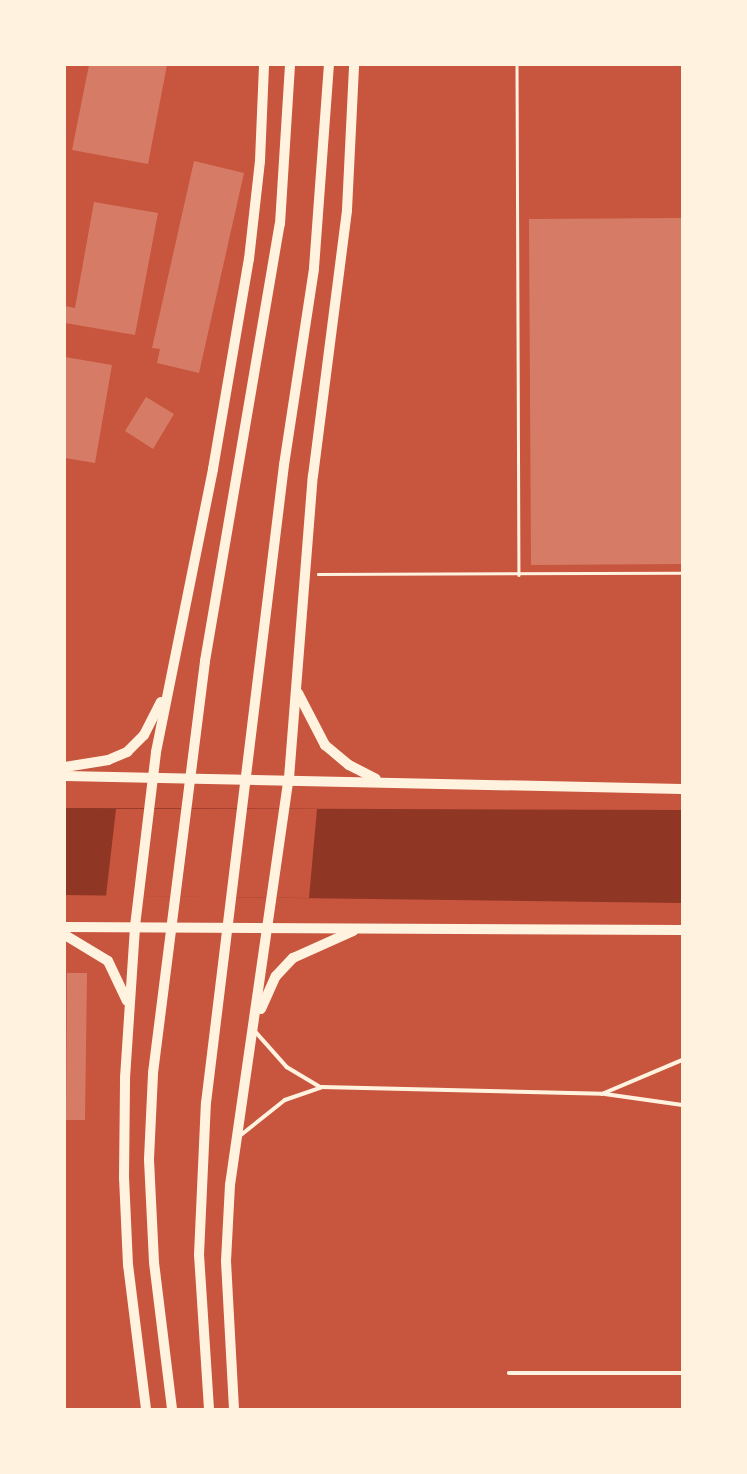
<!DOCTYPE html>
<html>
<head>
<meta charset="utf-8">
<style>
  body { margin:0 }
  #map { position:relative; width:747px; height:1474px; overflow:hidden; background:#c8553d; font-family:"Open Sans",sans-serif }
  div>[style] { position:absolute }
  .water>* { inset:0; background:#8f3625 }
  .pier>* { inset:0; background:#c8553d }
  .building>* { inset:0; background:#d67c66 }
  .path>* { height:2.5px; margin:-1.25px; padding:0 1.25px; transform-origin:1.25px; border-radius:1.25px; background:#fff3e0 }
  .service>* { height:3.5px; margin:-1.75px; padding:0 1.75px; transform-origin:1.75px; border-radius:1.75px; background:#fff3e0 }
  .secondary>* { height:10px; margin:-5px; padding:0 5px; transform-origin:5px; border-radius:5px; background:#fff3e0 }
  span { translate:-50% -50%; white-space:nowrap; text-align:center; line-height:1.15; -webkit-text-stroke:5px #fff3e0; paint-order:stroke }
  .frame { position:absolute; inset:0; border:66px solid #fff3e0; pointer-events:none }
</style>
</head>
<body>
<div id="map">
  <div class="water">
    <i style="clip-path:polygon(65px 808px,682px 810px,682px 903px,65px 895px)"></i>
  </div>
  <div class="pier">
    <i style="clip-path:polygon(116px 809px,317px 809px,309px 898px,106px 896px)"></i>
  </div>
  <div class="building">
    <i style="clip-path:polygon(89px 65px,167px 65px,148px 164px,72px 150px)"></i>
    <i style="clip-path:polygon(194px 161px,244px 173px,199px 373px,157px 363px,160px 349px,152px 348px)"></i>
    <i style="clip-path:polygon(94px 202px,158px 213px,135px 335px,65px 323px,65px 306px,75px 308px)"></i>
    <i style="clip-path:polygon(682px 218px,682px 564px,531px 565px,529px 219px)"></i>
    <i style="clip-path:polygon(65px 357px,112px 365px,95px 463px,65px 458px)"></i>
    <i style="clip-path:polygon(146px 397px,174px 414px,153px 449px,125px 431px)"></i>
    <i style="clip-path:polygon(67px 973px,87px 973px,85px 1120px,66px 1120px)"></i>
  </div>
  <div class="path">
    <i style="left:517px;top:65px;width:510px;rotate:89.78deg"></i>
    <i style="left:318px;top:574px;width:364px;rotate:-0.2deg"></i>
  </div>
  <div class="service">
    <i style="left:255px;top:1031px;width:48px;rotate:48.4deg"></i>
    <i style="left:287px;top:1067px;width:39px;rotate:31deg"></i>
    <i style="left:605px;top:1094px;width:78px;rotate:8.1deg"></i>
    <i style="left:241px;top:1135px;width:56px;rotate:-38.5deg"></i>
    <i style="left:285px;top:1100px;width:39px;rotate:-19deg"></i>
    <i style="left:322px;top:1087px;width:280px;rotate:1.4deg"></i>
    <i style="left:602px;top:1094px;width:87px;rotate:-23deg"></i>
    <i style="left:509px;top:1373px;width:173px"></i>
  </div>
  <div class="secondary">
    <i style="left:298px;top:693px;width:59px;rotate:62.6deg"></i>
    <i style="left:325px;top:745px;width:31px;rotate:40deg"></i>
    <i style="left:349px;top:765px;width:30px;rotate:27deg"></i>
    <i style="left:65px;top:767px;width:44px;rotate:-9.2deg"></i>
    <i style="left:108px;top:760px;width:21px;rotate:-23deg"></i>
    <i style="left:127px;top:752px;width:24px;rotate:-45deg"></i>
    <i style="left:144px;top:735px;width:37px;rotate:-63deg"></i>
    <i style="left:65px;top:776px;width:617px;rotate:1.21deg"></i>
    <i style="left:65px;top:927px;width:617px;rotate:0.28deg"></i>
    <i style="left:65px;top:935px;width:50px;rotate:31.2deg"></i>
    <i style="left:108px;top:961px;width:44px;rotate:64.6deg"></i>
    <i style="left:261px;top:1009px;width:36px;rotate:-66deg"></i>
    <i style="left:276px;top:976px;width:25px;rotate:-47deg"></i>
    <i style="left:293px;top:958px;width:66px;rotate:-24.2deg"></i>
    <i style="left:146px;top:1409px;width:145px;rotate:-97.1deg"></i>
    <i style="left:128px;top:1265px;width:87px;rotate:-92.6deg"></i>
    <i style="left:124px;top:1178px;width:100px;rotate:-89.4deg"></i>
    <i style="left:125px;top:1078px;width:152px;rotate:-86.2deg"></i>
    <i style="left:135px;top:926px;width:175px;rotate:-83.1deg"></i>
    <i style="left:156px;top:752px;width:289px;rotate:-78.6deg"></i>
    <i style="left:213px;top:469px;width:213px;rotate:-80.3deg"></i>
    <i style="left:249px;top:259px;width:99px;rotate:-83.6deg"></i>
    <i style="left:260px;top:161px;width:96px;rotate:-87.6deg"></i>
    <i style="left:172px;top:1409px;width:148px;rotate:-97deg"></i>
    <i style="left:154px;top:1262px;width:103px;rotate:-92.8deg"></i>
    <i style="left:149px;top:1159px;width:86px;rotate:-87.3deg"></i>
    <i style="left:153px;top:1073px;width:415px;rotate:-82.8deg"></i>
    <i style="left:205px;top:661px;width:443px;rotate:-80.3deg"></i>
    <i style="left:280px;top:224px;width:159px;rotate:-86.4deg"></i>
    <i style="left:209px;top:1409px;width:154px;rotate:-93.7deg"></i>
    <i style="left:199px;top:1255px;width:152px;rotate:-87.4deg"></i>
    <i style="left:206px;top:1103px;width:643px;rotate:-83.03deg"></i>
    <i style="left:284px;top:465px;width:199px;rotate:-81.3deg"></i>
    <i style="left:314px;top:268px;width:204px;rotate:-85.8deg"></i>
    <i style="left:234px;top:1409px;width:148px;rotate:-93.1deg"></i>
    <i style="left:226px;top:1261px;width:76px;rotate:-87deg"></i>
    <i style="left:230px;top:1185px;width:411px;rotate:-81.8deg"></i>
    <i style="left:289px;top:778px;width:303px;rotate:-85.5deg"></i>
    <i style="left:313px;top:476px;width:268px;rotate:-82.7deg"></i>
    <i style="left:347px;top:210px;width:145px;rotate:-87.2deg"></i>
  </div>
  <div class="frame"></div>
</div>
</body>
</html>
